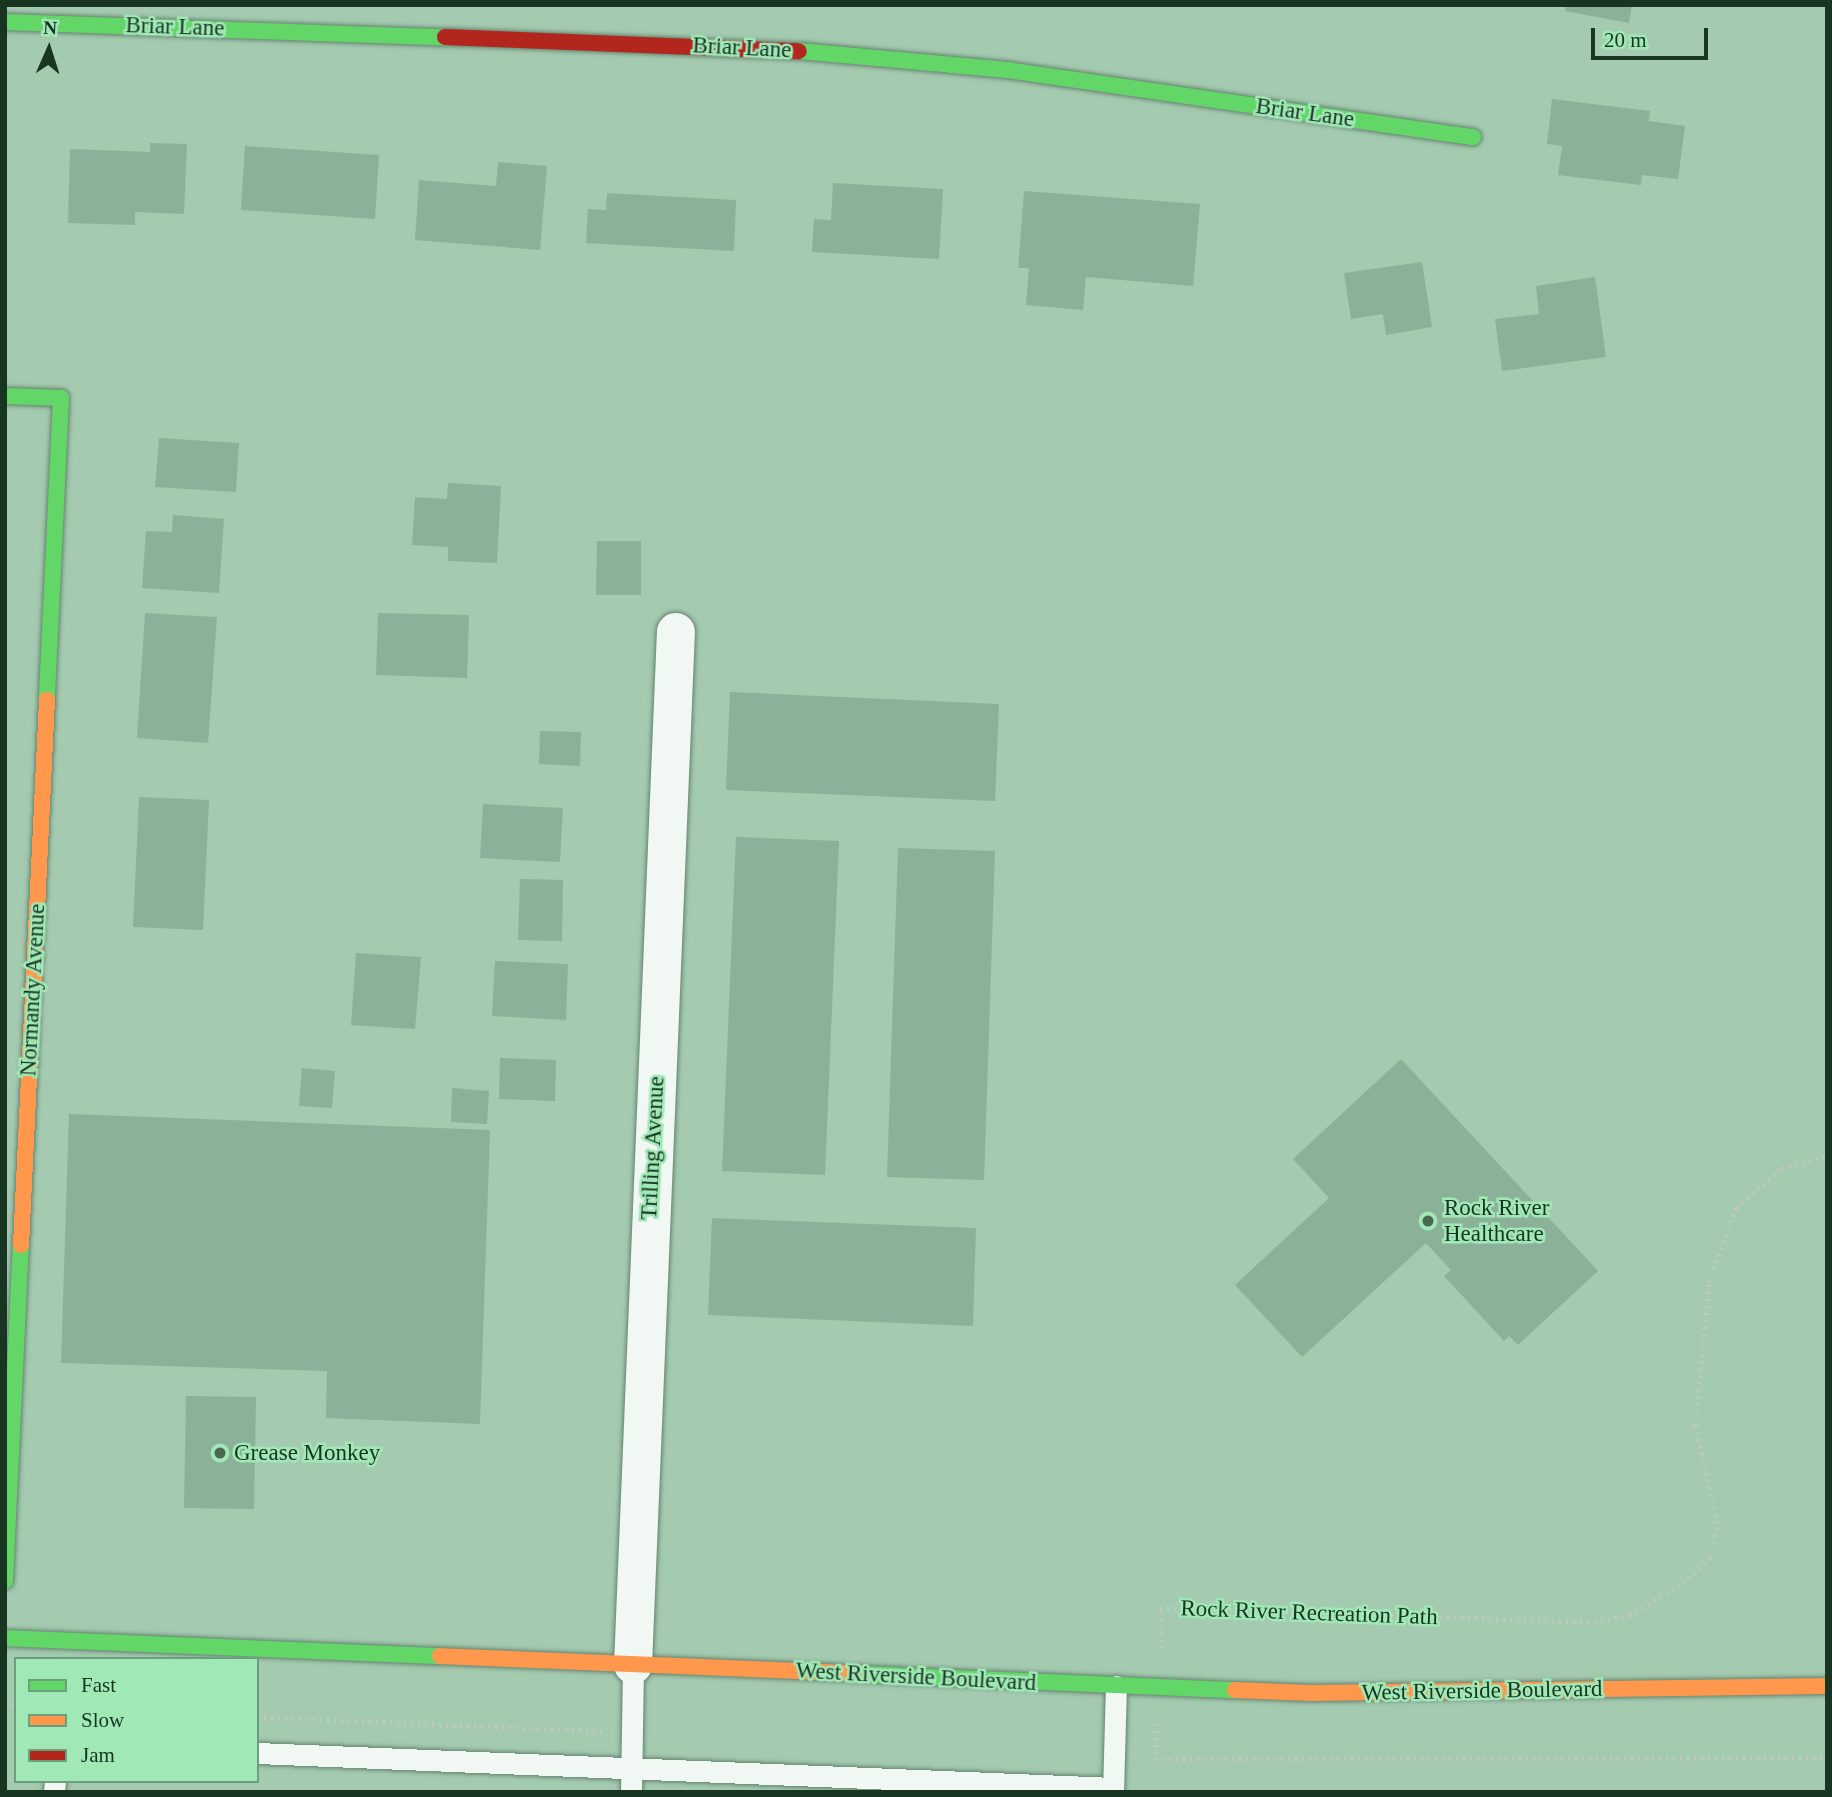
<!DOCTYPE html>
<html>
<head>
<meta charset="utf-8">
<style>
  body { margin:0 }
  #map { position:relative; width:1832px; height:1797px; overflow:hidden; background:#a4cab0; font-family:"Times New Roman",serif }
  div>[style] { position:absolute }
  .building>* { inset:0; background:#8bb299 }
  .path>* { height:4.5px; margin-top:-2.25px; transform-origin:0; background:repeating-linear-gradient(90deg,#bdc8c0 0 2px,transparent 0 7px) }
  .roads { filter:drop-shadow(0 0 2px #658470) drop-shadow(0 0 2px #658470) }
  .lane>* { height:21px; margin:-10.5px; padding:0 10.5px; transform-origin:10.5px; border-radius:10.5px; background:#f1f7f3 }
  .street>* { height:38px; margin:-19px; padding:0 19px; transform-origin:19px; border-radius:19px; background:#f1f7f3 }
  .fast>* { height:16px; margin:-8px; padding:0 8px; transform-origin:8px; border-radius:8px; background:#63d668 }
  .slow>* { height:16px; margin:-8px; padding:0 8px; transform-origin:8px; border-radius:8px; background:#ff974d }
  .jam>* { height:16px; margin:-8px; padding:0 8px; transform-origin:8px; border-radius:8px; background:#b3261e }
  .dots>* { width:19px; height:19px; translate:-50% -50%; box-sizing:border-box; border:4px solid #a1e8b7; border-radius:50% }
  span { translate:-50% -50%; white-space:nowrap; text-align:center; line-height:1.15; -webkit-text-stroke:5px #a1e8b7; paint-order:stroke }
  .street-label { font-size:23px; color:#183522 }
  .poi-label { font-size:23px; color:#183522 }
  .left { translate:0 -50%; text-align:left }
  .frame { position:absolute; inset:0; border:7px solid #183522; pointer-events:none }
  .legend { position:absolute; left:14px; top:1657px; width:245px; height:126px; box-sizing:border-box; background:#a1e8b7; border:2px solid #6aa07b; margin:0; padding:9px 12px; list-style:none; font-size:21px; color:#183522 }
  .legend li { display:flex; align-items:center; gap:14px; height:35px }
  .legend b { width:35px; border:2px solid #6aa07b }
  .north { position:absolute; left:14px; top:14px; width:70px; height:70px; -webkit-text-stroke:5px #a1e8b7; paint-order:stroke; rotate:3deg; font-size:19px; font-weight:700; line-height:28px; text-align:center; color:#183522 }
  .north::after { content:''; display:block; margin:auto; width:24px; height:32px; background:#183522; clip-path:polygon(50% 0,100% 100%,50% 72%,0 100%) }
  .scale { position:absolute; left:1591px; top:28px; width:117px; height:32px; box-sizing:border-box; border:4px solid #183522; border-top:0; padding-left:9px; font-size:21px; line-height:24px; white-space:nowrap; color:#183522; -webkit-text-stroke:5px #a1e8b7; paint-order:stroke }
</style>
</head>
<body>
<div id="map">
  <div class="building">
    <i style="clip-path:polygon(1566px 5px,1632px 5px,1629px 23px,1565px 11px)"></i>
    <i style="clip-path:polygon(1552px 99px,1650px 111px,1649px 121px,1685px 126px,1678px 179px,1642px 175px,1641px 185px,1558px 175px,1562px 146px,1547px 144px)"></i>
    <i style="clip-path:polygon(150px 143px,187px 144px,184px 214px,135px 212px,135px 225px,68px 223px,70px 149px,150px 152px)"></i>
    <i style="clip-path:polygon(245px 146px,379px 155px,375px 219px,241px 210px)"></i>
    <i style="clip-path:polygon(498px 162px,547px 166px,540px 250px,415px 240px,419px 180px,496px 186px)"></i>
    <i style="clip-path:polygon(833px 183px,943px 189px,939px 259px,812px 252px,814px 219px,831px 220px)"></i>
    <i style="clip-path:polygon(1024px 191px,1200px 204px,1193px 286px,1086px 277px,1083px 310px,1026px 305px,1029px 268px,1018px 268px)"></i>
    <i style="clip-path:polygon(607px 193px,736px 200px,734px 251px,586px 243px,588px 209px,606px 210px)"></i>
    <i style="clip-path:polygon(1422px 262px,1432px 327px,1386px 335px,1383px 314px,1351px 319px,1344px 273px)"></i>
    <i style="clip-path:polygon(1595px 277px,1606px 357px,1502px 371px,1495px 319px,1539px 314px,1536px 286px)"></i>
    <i style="clip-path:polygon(159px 438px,239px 443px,236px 492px,155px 487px)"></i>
    <i style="clip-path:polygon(448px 483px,501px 486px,497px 563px,448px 561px,448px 547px,412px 545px,415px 497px,447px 499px)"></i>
    <i style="clip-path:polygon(173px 515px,224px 519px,219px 593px,142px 588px,146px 531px,172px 532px)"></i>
    <i style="clip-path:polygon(597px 541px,641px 541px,641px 595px,596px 595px)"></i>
    <i style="clip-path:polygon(145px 613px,217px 617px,208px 743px,137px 738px)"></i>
    <i style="clip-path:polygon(378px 613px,469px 615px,467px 678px,376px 675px)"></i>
    <i style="clip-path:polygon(730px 692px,999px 704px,995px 801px,726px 790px)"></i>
    <i style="clip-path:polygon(540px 731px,581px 732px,580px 766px,539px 764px)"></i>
    <i style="clip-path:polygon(139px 797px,209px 800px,203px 930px,133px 927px)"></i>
    <i style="clip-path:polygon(483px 804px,563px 808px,560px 862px,480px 858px)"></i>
    <i style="clip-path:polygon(736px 837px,839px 841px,825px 1175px,722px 1171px)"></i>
    <i style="clip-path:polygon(898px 848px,995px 851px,984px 1180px,887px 1177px)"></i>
    <i style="clip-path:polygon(520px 879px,563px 880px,562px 941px,518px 940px)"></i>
    <i style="clip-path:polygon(356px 953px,421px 957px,415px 1029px,351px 1025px)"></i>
    <i style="clip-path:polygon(495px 961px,568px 964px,566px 1020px,492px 1016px)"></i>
    <i style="clip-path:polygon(500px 1058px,556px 1060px,555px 1101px,499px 1099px)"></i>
    <i style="clip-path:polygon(1401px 1059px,1598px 1271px,1518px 1345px,1509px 1336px,1504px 1341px,1444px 1276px,1451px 1270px,1426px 1243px,1302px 1357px,1235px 1285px,1329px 1198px,1293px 1159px)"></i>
    <i style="clip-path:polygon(302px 1068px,335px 1071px,332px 1108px,299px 1106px)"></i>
    <i style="clip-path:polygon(452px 1088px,489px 1091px,487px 1124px,451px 1122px)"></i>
    <i style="clip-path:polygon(69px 1114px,490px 1130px,480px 1424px,326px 1418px,327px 1371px,61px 1363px)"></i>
    <i style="clip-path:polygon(712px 1218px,976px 1228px,973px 1326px,708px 1315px)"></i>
    <i style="clip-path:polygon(186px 1396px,256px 1397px,254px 1509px,184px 1508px)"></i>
  </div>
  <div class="path">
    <i style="left:1161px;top:1649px;width:41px;rotate:-91.4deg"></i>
    <i style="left:1160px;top:1608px;width:434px;rotate:1.8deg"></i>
    <i style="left:1594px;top:1622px;width:37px;rotate:-11deg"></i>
    <i style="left:1630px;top:1615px;width:62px;rotate:-31.1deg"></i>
    <i style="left:1683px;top:1583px;width:37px;rotate:-44deg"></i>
    <i style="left:1710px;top:1557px;width:35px;rotate:-78deg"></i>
    <i style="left:1717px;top:1523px;width:99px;rotate:-102.8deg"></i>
    <i style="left:1695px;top:1426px;width:145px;rotate:-84.4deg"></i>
    <i style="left:1709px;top:1282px;width:80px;rotate:-70.2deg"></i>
    <i style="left:1736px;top:1207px;width:60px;rotate:-40.3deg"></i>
    <i style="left:1782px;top:1168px;width:47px;rotate:-14.9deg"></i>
    <i style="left:5px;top:1706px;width:11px"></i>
    <i style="left:257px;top:1717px;width:346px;rotate:2.3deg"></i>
    <i style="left:1158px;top:1724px;width:35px;rotate:95deg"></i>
    <i style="left:1155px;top:1759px;width:672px;rotate:-0.17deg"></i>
  </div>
  <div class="roads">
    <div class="lane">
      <i style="left:257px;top:1753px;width:857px;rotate:2.34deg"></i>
      <i style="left:54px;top:1792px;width:11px;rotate:-85deg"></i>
      <i style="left:631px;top:1792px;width:127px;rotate:-89.1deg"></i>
      <i style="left:1113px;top:1792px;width:106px;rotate:-88.4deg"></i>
    </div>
    <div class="street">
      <i style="left:633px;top:1665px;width:1034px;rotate:-87.62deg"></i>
    </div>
    <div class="fast">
      <i style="left:5px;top:22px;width:440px;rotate:2deg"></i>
      <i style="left:799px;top:51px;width:209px;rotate:5.2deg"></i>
      <i style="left:1007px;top:70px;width:471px;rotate:8.2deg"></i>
      <i style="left:5px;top:396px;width:56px;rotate:2deg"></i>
      <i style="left:61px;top:398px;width:302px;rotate:92.7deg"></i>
      <i style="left:5px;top:1581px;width:336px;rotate:-87.3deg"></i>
      <i style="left:5px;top:1638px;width:435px;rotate:2.4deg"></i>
      <i style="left:863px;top:1674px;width:372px;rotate:2.5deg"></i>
    </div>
    <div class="slow">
      <i style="left:21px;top:1245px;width:546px;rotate:-87.27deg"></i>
      <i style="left:440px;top:1656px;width:423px;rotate:2.4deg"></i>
      <i style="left:1235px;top:1690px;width:76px;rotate:2.3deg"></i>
      <i style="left:1311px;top:1693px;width:516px;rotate:-0.78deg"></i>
    </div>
    <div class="jam">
      <i style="left:445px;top:37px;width:354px;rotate:2.3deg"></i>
    </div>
  </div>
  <div class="dots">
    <i style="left:1428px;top:1221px;background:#496954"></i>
    <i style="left:220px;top:1453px;background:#496954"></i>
  </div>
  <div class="street-label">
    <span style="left:175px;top:27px;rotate:2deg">Briar Lane</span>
    <span style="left:742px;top:48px;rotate:3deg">Briar Lane</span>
    <span style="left:1305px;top:113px;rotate:8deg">Briar Lane</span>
    <span style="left:33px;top:990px;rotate:-87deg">Normandy Avenue</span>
    <span style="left:653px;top:1148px;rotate:-87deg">Trilling Avenue</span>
    <span style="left:1309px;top:1613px;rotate:2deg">Rock River Recreation Path</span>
    <span style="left:916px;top:1677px;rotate:3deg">West Riverside Boulevard</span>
    <span style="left:1482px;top:1691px;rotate:-1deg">West Riverside Boulevard</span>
  </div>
  <div class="poi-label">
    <span class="left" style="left:1444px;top:1221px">Rock River<br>Healthcare</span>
    <span class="left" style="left:234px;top:1453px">Grease Monkey</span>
  </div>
  <div class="frame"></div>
  <ul class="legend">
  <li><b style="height:9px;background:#63d668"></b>Fast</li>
  <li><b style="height:9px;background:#ff974d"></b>Slow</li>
  <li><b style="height:9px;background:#b3261e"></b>Jam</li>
  </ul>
  <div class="north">N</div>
  <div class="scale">20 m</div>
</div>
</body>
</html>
